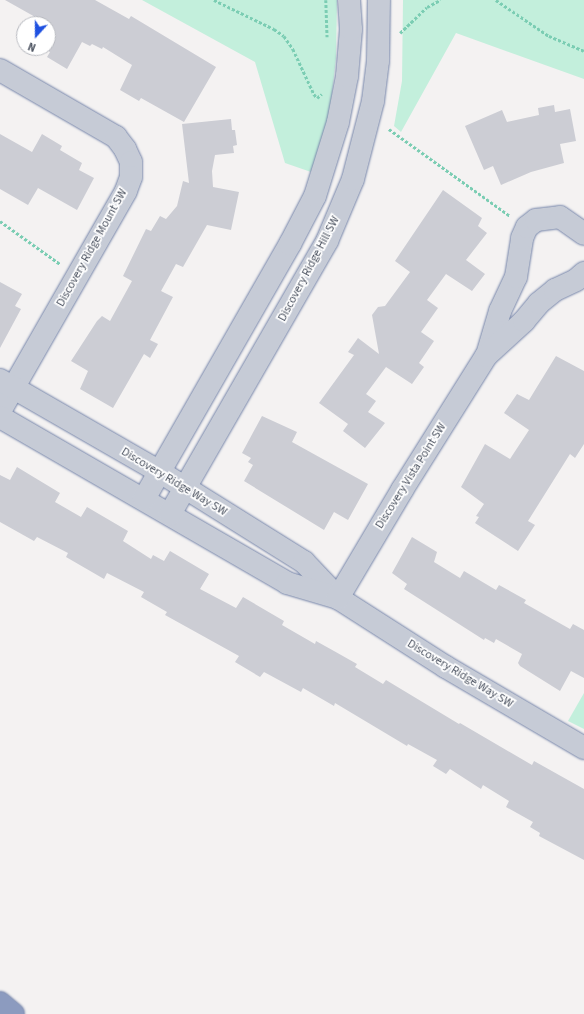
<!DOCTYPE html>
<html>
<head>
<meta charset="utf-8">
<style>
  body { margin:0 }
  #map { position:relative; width:584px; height:1014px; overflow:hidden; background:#f4f2f2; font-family:"Source Sans 3",sans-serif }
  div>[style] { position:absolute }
  .green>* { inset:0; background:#c3efdc }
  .building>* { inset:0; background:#cccdd4 }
  .path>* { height:2.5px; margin-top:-1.25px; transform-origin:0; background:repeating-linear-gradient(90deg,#7bcdb3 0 3px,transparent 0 5px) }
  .roads { filter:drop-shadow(0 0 1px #7786aa) drop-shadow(0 0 1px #7786aa) }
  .minor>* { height:22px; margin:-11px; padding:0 11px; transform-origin:11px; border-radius:11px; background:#c6cbd6 }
  .highway>* { height:22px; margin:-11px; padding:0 11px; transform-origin:11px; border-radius:11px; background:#8c9bbf }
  span { translate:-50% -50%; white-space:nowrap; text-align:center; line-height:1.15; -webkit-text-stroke:3.5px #fff; paint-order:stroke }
  .street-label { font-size:12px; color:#4a515f }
  .north { position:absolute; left:16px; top:16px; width:40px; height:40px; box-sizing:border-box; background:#fff; border:1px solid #b7b9bf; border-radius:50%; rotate:201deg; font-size:11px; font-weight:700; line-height:16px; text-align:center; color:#4a515f }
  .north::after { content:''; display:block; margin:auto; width:14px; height:18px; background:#1f51e1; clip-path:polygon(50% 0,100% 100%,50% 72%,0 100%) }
</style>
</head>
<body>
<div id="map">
  <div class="green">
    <i style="clip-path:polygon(142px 0,337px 0,336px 58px,330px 112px,311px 172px,285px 163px,255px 62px)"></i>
    <i style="clip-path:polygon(403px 0,584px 0,584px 79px,456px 33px,401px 132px,394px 126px,402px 81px)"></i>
    <i style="clip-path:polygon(584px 693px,584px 729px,568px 721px)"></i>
  </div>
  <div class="building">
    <i style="clip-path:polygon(5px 0,95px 0,129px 19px,131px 16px,216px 67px,184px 122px,141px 98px,139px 101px,120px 90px,132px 65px,103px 47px,102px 49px,92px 44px,90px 46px,82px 42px,67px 69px,47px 57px,50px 52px,43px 48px,48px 48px,48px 24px,33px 24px,37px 18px)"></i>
    <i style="clip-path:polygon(554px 105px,555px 112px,570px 109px,576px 141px,560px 144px,564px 163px,531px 172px,501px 185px,493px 166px,484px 170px,465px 126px,502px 110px,507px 122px,539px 115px,538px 108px)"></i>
    <i style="clip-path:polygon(231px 119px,232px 130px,235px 130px,237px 145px,233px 146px,234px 153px,215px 155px,212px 171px,213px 187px,239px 192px,231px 230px,207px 225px,183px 267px,176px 264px,161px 291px,173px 297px,150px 340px,158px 344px,150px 358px,144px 354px,113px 408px,80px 389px,88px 371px,71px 361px,97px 321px,102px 316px,110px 321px,132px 281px,123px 276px,146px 229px,151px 231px,160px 216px,166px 219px,177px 206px,183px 181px,189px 183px,182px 124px)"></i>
    <i style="clip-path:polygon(0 134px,32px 152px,42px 134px,62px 146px,60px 150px,82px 163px,79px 170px,94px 178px,77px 210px,38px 188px,28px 205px,0 189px)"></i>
    <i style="clip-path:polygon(443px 190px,482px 218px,478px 226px,487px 233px,466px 260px,485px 274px,472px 291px,446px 274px,427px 300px,438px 308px,421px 332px,434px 341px,419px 363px,424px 367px,412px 384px,386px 367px,366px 394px,376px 401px,368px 412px,385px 423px,365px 448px,343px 431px,348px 424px,319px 403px,354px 355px,348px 352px,358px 338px,379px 354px,372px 315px,378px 307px,385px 306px,410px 272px,395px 261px)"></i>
    <i style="clip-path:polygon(0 282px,22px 294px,15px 306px,21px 309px,0 348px)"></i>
    <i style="clip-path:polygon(556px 356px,584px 371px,584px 444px,575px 458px,570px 454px,528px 521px,535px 525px,518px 551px,475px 523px,479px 517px,476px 516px,484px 504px,461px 487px,485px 444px,510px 459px,529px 430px,504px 413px,517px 394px,529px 400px)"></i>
    <i style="clip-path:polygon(262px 416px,297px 432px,292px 442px,368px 484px,348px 520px,334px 512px,324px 530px,244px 481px,253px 465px,248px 462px,251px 458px,242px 453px)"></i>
    <i style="clip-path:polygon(17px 467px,60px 493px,55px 502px,81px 517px,87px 507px,128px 531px,123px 541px,151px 559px,153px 555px,164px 561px,170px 551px,209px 574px,200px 589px,236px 608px,243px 597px,284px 621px,282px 625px,315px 644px,316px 641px,334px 651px,357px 664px,355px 667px,383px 684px,386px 680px,459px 724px,460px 723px,532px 765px,534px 761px,584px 789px,584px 860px,539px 836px,540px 833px,530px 827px,533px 822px,506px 807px,509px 801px,483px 785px,481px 789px,450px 769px,446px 774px,433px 766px,437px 760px,408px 744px,407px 746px,335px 703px,334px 706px,303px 688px,301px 692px,264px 672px,260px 677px,235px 662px,239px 656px,165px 615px,167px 612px,141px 597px,144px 592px,107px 573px,104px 579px,66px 557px,68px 553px,37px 537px,34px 541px,0 522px,0 475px,10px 480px)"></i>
    <i style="clip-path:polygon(412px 537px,437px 552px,434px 562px,460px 578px,464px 571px,496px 590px,499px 585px,526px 600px,524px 603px,570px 629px,573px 624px,584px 630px,584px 678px,571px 671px,560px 691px,520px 666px,518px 663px,522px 654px,496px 639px,494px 643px,485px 638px,484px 640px,404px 589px,407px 584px,392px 573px)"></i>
  </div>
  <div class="path">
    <i style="left:214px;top:0;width:67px;rotate:25.8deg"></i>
    <i style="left:274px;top:29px;width:12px;rotate:35deg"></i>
    <i style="left:284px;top:36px;width:16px;rotate:55deg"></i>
    <i style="left:293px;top:49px;width:50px;rotate:65deg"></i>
    <i style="left:314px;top:94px;width:5px;rotate:53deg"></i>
    <i style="left:317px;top:98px;width:6px;rotate:-39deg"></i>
    <i style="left:326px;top:0;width:37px;rotate:88deg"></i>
    <i style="left:496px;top:0;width:64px;rotate:34.2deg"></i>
    <i style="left:549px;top:36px;width:38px;rotate:23deg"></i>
    <i style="left:400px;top:33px;width:37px;rotate:-44deg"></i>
    <i style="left:427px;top:7px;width:15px;rotate:-28deg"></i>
    <i style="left:389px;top:129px;width:149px;rotate:35.7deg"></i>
    <i style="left:0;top:221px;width:74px;rotate:35.6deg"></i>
  </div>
  <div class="roads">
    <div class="minor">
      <i style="left:0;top:70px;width:134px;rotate:30deg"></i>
      <i style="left:116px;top:137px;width:15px;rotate:53deg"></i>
      <i style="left:125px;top:149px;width:14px;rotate:65deg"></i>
      <i style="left:131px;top:162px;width:15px;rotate:90deg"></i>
      <i style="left:131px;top:177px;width:15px;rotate:110deg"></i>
      <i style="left:126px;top:191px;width:254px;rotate:119.8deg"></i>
      <i style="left:487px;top:355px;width:46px;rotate:-73.5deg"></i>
      <i style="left:500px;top:311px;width:38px;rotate:-65deg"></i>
      <i style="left:516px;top:277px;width:39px;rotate:-81deg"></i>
      <i style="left:522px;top:238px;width:12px;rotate:-66deg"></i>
      <i style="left:527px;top:227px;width:11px;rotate:-38deg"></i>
      <i style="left:536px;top:220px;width:24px;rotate:-7deg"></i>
      <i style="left:560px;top:217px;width:29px;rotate:35deg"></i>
      <i style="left:0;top:380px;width:185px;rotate:29.9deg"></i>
      <i style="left:160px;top:472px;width:170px;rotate:32deg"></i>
      <i style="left:304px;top:562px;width:50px;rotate:46.6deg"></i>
      <i style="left:338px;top:598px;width:128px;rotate:32.6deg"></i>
      <i style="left:446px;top:667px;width:160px;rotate:30.4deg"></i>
      <i style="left:0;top:417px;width:332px;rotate:30deg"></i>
      <i style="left:287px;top:583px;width:53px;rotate:16.4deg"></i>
      <i style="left:144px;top:499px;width:294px;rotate:-60.2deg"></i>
      <i style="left:290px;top:244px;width:54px;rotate:-62.5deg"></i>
      <i style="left:315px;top:196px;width:77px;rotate:-72.7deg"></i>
      <i style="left:338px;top:122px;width:47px;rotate:-78.9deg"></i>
      <i style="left:347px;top:76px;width:47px;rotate:-85.1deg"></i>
      <i style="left:351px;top:29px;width:29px;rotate:-94deg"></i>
      <i style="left:170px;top:514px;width:315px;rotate:-60.1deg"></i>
      <i style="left:327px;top:241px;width:67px;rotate:-67.2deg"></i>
      <i style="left:353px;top:179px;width:81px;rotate:-75.6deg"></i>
      <i style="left:373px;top:101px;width:40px;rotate:-82.9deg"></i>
      <i style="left:378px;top:61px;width:61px;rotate:-89.1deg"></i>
      <i style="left:338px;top:598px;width:126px;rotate:-59.3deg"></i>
      <i style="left:402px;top:490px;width:158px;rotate:-57.9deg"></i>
      <i style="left:486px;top:356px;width:52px;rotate:-42.6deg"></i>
      <i style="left:524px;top:321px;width:23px;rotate:-50deg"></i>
      <i style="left:539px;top:303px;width:21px;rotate:-39deg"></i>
      <i style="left:555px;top:290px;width:23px;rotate:-25deg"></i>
      <i style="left:576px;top:280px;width:11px;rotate:-41deg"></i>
    </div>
    <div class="highway">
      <i style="left:0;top:1003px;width:17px;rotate:40deg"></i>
    </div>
  </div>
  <div class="street-label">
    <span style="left:92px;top:248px;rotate:-61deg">Discovery Ridge Mount SW</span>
    <span style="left:309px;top:269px;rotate:-62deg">Discovery Ridge Hill SW</span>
    <span style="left:411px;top:476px;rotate:-58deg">Discovery Vista Point SW</span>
    <span style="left:174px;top:482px;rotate:31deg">Discovery Ridge Way SW</span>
    <span style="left:460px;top:674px;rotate:31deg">Discovery Ridge Way SW</span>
  </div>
  <div class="north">N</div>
</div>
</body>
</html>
